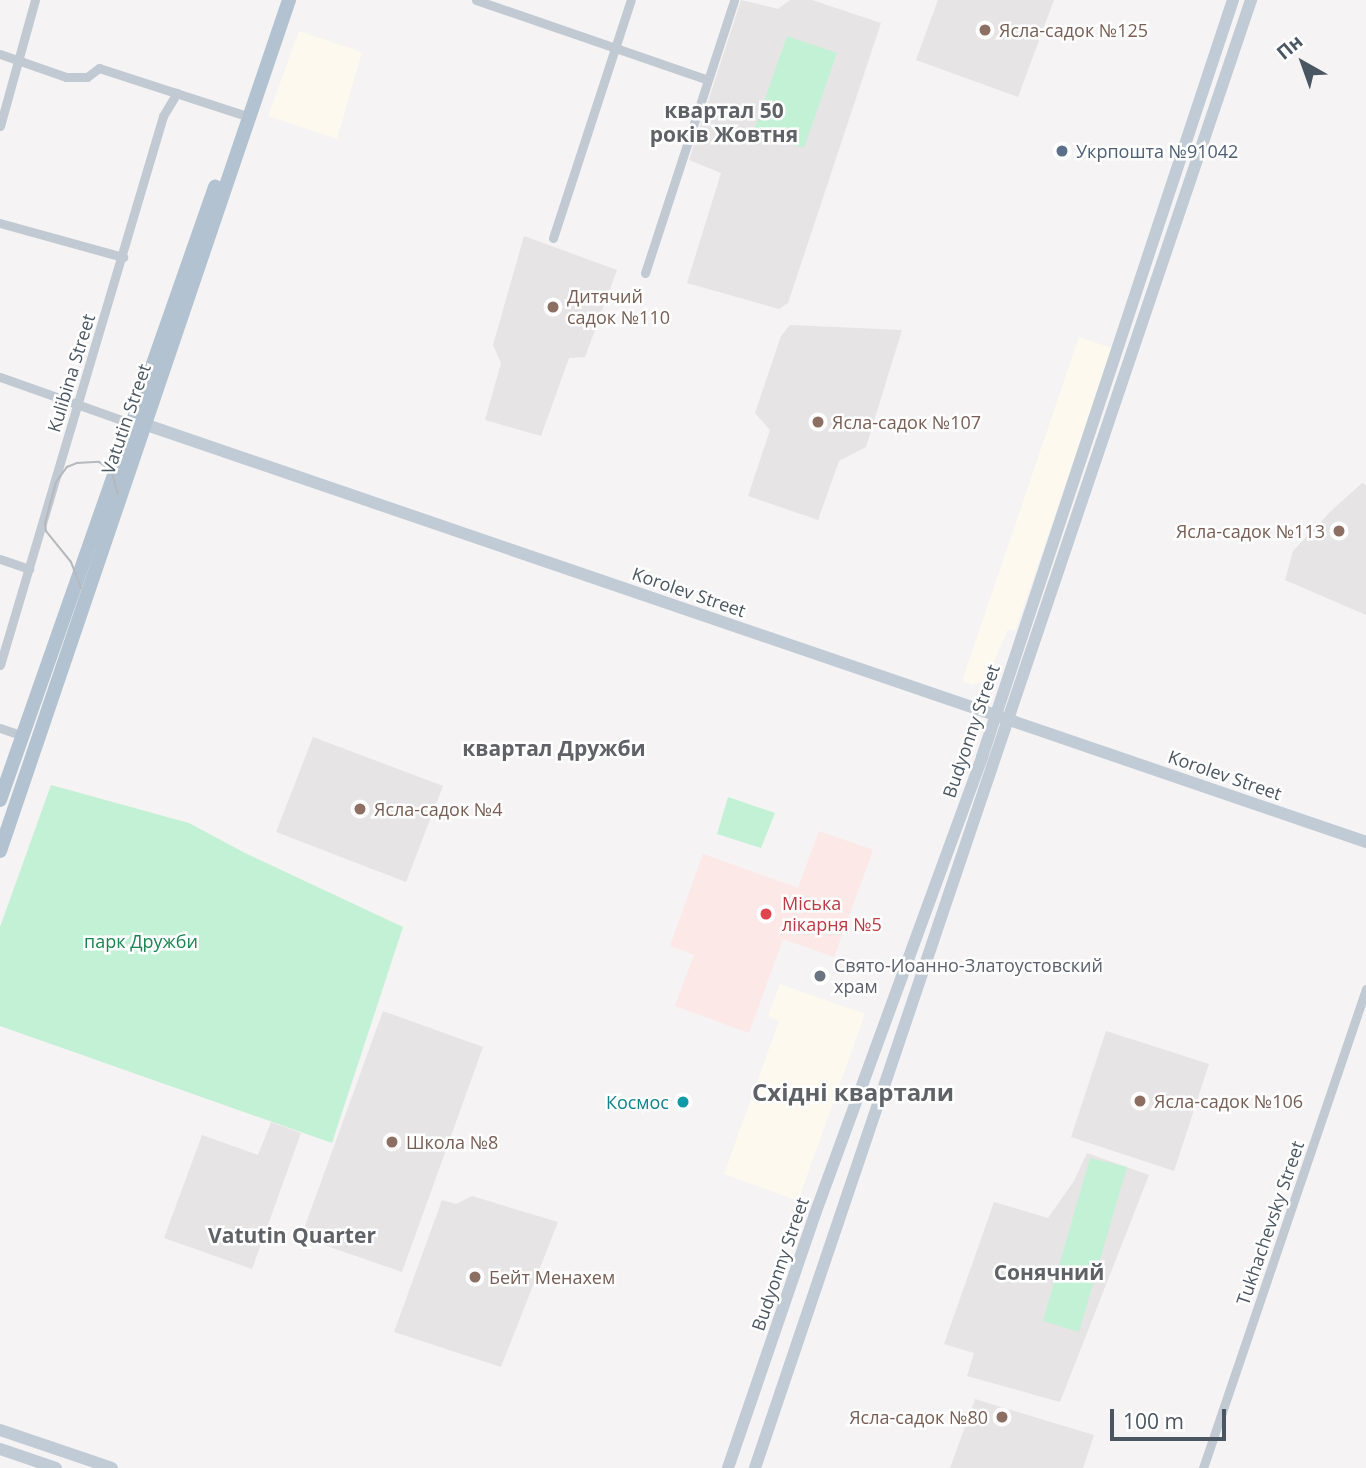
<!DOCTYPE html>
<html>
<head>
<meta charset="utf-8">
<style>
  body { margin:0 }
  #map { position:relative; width:1366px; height:1468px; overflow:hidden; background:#f5f3f3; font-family:"Open Sans",sans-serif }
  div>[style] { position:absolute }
  .commercial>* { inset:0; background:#fdf9ef }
  .education>* { inset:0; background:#e6e4e5 }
  .medical>* { inset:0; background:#fce8e6 }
  .green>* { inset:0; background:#c3f1d5 }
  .street>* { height:9px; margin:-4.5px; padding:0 4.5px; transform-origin:4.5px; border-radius:4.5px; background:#c1cad2 }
  .secondary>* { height:12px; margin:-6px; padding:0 6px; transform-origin:6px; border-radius:6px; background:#c1cbd6 }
  .primary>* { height:14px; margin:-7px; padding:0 7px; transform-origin:7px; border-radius:7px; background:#b3c2d1 }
  .tram>* { height:2px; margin:-1px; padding:0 1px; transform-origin:1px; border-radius:1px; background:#b5b8bd }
  .dots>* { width:19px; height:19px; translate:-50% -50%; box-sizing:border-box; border:4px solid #fff; border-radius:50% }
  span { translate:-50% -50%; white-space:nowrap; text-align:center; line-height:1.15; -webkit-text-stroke:5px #fff; paint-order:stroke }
  .education-label { font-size:18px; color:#785e54 }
  .left { translate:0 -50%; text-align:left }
  .right { translate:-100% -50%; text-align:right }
  .service-label { font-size:18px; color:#4e5e75 }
  .street-label { font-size:18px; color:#4a5661 }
  .health-label { font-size:18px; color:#be3a42 }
  .park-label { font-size:18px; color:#17864f }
  .worship-label { font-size:18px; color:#5b616d }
  .culture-label { font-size:18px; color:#0d838f }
  .quarter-label { font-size:21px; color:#5f6368; font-weight:700 }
  .district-label { font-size:24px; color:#5f6368; font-weight:700 }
  .north { position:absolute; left:1268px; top:28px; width:70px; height:70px; -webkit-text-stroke:5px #fff; paint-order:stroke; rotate:320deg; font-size:19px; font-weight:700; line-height:28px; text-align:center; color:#4a5661 }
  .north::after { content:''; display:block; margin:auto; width:24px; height:32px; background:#4a5661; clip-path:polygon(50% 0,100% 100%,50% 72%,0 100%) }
  .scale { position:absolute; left:1110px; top:1409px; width:116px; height:32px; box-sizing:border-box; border:4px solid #4a5661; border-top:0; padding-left:9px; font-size:21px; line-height:24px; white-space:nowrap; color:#4a5661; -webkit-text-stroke:5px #fff; paint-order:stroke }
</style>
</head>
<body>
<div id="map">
  <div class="commercial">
    <i style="clip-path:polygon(299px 31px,362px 52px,337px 139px,268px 116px)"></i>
    <i style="clip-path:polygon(1079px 337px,1112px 348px,1015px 631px,1008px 629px,987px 679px,973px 685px,962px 681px)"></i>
    <i style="clip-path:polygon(780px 984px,865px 1014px,798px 1201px,724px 1174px,779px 1021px,768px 1016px)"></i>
  </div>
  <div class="education">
    <i style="clip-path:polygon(741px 0,778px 9px,790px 0,812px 0,881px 23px,788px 303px,779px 309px,687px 283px,721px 173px,689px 160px)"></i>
    <i style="clip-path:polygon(938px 0,1054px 0,1018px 97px,916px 60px)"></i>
    <i style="clip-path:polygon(524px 236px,617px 270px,585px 357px,569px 358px,541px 436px,485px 420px,501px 363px,493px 345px)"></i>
    <i style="clip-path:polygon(790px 325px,902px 330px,866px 447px,839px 461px,818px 520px,748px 496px,770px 430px,755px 413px,781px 336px)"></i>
    <i style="clip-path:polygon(1362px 483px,1366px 485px,1366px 615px,1285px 580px,1293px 551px,1331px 511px)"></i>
    <i style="clip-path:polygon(313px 737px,443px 786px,406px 882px,276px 832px)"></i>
    <i style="clip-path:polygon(383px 1011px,483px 1047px,402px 1272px,301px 1237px)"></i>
    <i style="clip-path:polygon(1106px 1031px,1209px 1064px,1174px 1171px,1071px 1137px)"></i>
    <i style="clip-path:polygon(271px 1122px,301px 1133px,252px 1269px,164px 1238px,202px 1135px,258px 1155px)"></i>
    <i style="clip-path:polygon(1087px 1153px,1149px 1175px,1060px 1402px,967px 1376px,974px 1353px,944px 1344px,994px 1202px,1048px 1218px,1074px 1181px)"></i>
    <i style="clip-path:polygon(472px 1196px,558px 1222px,501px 1367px,394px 1332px,442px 1200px,456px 1204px)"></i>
    <i style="clip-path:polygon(975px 1399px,1094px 1435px,1083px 1468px,950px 1468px)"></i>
  </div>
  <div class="medical">
    <i style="clip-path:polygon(819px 831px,873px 850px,834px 957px,783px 939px,749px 1033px,675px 1006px,694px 955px,670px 946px,703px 854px,798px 888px)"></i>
  </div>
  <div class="green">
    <i style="clip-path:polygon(787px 36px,837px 53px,804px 148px,754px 130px)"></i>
    <i style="clip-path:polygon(51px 785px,189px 823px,245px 853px,403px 927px,332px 1143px,0 1026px,0 927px)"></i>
    <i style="clip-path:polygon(728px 797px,775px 813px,761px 848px,717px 834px)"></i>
    <i style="clip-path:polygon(1090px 1158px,1127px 1167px,1079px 1332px,1043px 1321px)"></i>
  </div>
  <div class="street">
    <i style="left:476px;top:0;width:245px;rotate:19deg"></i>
    <i style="left:0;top:54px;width:70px;rotate:19.2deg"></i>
    <i style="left:66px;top:77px;width:21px"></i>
    <i style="left:87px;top:77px;width:15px;rotate:-37deg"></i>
    <i style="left:99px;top:68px;width:159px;rotate:18deg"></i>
    <i style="left:0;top:126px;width:131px;rotate:-74.5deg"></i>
    <i style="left:0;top:223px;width:128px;rotate:15.5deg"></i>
    <i style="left:553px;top:238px;width:250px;rotate:-71.9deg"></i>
    <i style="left:645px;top:273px;width:287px;rotate:-71.9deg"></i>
    <i style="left:0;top:377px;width:132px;rotate:19.5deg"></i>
    <i style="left:124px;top:421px;width:11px"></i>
    <i style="left:0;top:559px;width:31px;rotate:19deg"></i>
    <i style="left:0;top:665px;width:573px;rotate:-73.46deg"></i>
    <i style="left:163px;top:116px;width:27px;rotate:-59deg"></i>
    <i style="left:0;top:728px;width:24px;rotate:19deg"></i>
    <i style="left:1203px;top:1468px;width:506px;rotate:-71.21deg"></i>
  </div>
  <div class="secondary">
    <i style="left:138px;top:422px;width:1298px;rotate:18.88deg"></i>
    <i style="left:0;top:1430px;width:118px;rotate:18.7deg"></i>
    <i style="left:0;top:1449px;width:59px;rotate:18.7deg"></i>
    <i style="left:728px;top:1468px;width:268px;rotate:-71.1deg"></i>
    <i style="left:815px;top:1214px;width:487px;rotate:-69.9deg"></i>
    <i style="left:982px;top:757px;width:798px;rotate:-71.66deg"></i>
    <i style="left:755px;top:1468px;width:1550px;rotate:-71.33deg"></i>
  </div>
  <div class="primary">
    <i style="left:0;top:800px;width:650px;rotate:-70.67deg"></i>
    <i style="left:0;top:851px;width:899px;rotate:-71.24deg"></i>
  </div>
  <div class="tram">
    <i style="left:81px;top:588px;width:28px;rotate:-111deg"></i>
    <i style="left:71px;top:562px;width:40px;rotate:-129deg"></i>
    <i style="left:46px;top:531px;width:8px;rotate:-97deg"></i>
    <i style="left:45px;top:523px;width:42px;rotate:-75deg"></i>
    <i style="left:56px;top:482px;width:19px;rotate:-54deg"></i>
    <i style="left:67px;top:467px;width:11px;rotate:-22deg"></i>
    <i style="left:77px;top:463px;width:22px;rotate:-3deg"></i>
    <i style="left:99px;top:462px;width:14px;rotate:34deg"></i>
    <i style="left:111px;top:470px;width:25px;rotate:74deg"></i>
  </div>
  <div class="dots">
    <i style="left:985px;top:30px;background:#8d6e63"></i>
    <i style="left:1062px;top:151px;background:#5c6f8a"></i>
    <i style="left:553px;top:307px;background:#8d6e63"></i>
    <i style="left:818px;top:422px;background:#8d6e63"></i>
    <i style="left:1339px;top:531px;background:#8d6e63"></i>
    <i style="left:360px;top:809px;background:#8d6e63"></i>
    <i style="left:766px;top:914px;background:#e0444e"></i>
    <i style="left:820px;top:976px;background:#6b7280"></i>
    <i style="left:1140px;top:1101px;background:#8d6e63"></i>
    <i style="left:683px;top:1102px;background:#0f9aa8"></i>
    <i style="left:392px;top:1142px;background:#8d6e63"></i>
    <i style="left:475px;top:1277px;background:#8d6e63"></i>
    <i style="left:1002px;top:1417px;background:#8d6e63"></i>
  </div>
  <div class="education-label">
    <span class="left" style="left:999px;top:30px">Ясла-садок №125</span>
    <span class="left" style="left:567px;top:307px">Дитячий<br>садок №110</span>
    <span class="left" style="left:832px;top:422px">Ясла-садок №107</span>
    <span class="right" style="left:1325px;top:531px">Ясла-садок №113</span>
    <span class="left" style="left:374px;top:809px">Ясла-садок №4</span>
    <span class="left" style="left:1154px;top:1101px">Ясла-садок №106</span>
    <span class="left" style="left:406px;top:1142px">Школа №8</span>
    <span class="left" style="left:489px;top:1277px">Бейт Менахем</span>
    <span class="right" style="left:988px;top:1417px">Ясла-садок №80</span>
  </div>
  <div class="service-label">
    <span class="left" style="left:1076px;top:151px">Укрпошта №91042</span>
  </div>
  <div class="street-label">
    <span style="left:71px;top:373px;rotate:-73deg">Kulibina Street</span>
    <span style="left:126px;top:419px;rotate:-71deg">Vatutin Street</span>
    <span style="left:689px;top:592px;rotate:19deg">Korolev Street</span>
    <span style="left:971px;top:731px;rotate:-71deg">Budyonny Street</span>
    <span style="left:1225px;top:775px;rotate:19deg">Korolev Street</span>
    <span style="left:1270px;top:1223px;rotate:-71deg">Tukhachevsky Street</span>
    <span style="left:780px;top:1264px;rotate:-71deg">Budyonny Street</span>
  </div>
  <div class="health-label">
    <span class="left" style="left:782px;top:914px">Міська<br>лікарня №5</span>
  </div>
  <div class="park-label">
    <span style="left:141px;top:941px">парк Дружби</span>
  </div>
  <div class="worship-label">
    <span class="left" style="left:834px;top:976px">Свято-Иоанно-Златоустовский<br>храм</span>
  </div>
  <div class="culture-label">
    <span class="right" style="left:669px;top:1102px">Космос</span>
  </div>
  <div class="quarter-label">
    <span style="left:724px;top:122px">квартал 50<br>років Жовтня</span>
    <span style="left:554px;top:748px">квартал Дружби</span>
    <span style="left:292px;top:1235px">Vatutin Quarter</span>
    <span style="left:1049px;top:1272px">Сонячний</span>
  </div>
  <div class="district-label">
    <span style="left:853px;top:1092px">Східні квартали</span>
  </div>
  <div class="north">Пн</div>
  <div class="scale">100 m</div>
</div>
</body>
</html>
